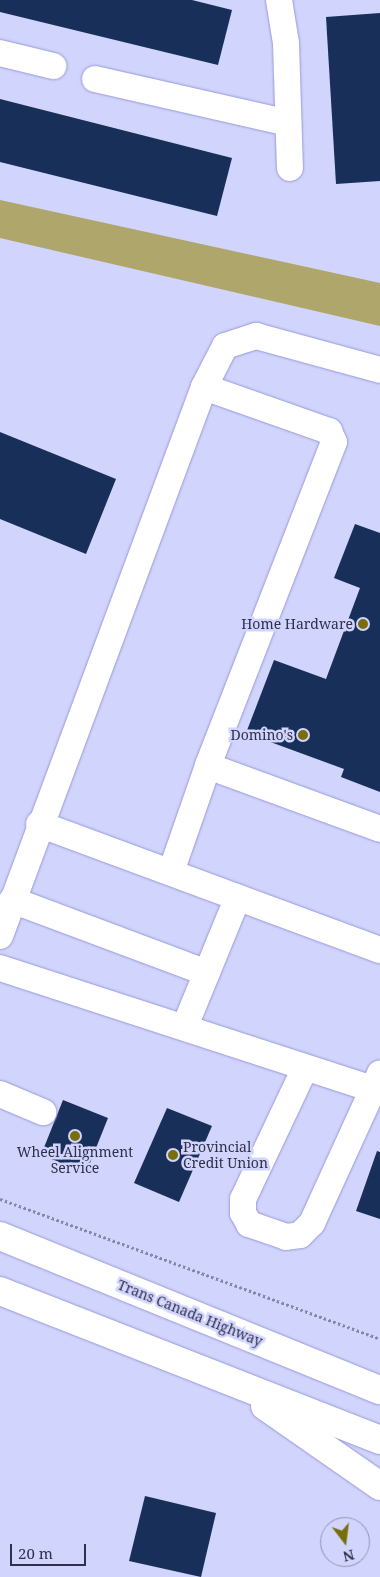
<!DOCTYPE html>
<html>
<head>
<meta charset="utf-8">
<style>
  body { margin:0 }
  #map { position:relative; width:380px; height:1577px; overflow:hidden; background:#d1d4fc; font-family:"Noto Serif",serif }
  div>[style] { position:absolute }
  .forest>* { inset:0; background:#aea66a }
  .building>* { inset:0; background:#182f59 }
  .path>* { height:3px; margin-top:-1.5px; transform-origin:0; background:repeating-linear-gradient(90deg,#8587a9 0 2.5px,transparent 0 5px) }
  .roads { filter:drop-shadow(0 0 1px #979ada) drop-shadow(0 0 1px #979ada) }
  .minor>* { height:26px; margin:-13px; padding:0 13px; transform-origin:13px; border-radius:13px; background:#fff }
  .highway>* { height:28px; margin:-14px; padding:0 14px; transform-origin:14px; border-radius:14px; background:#fff }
  .dots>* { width:14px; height:14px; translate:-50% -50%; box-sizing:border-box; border:2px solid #d1d4fc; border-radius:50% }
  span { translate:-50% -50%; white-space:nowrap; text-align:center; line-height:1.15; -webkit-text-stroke:5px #d1d4fc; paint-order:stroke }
  .poi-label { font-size:14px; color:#30304b }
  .right { translate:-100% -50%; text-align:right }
  .left { translate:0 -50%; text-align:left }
  .street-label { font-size:14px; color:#30304b }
  .north { position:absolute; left:320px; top:1517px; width:50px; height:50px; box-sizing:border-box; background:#d1d4fc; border:1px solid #9192b5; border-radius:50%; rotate:165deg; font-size:14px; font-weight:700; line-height:20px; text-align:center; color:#30304b }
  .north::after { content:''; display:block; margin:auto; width:18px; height:22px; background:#7a6e0c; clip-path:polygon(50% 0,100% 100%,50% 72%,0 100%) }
  .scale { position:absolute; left:10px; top:1544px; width:76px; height:22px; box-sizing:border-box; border:2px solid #30304b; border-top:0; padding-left:6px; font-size:15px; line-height:18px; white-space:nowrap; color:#30304b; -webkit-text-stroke:4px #d1d4fc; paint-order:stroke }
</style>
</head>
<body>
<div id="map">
  <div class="forest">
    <i style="clip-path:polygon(0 200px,380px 283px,380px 326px,0 238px)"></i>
  </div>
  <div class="building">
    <i style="clip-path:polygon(0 0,192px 0,232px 10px,218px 65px,0 12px)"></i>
    <i style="clip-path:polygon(380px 13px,380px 181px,336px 184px,326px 17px)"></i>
    <i style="clip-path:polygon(0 99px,232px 158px,217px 216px,0 162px)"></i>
    <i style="clip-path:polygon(0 432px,116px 479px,86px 554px,0 519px)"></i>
    <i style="clip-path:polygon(355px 524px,380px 533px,380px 792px,341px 777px,344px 769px,246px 733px,274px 660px,326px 679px,360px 588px,334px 578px)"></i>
    <i style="clip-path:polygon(63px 1100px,108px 1118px,86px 1173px,41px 1155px)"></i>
    <i style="clip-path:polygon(167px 1108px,212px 1126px,179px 1202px,134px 1183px)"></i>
    <i style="clip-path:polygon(377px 1151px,380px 1152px,380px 1219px,356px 1211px)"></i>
    <i style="clip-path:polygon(145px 1496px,216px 1513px,201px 1577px,129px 1561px)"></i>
  </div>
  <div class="path">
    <i style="left:0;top:1199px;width:405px;rotate:20.2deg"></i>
  </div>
  <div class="roads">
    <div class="minor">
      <i style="left:279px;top:0;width:44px;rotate:80.8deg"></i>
      <i style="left:286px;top:43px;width:125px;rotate:88.2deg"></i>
      <i style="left:0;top:53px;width:55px;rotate:13.8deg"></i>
      <i style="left:95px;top:79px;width:198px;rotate:12.8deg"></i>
      <i style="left:204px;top:387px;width:133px;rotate:19.4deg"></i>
      <i style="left:329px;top:431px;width:12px;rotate:66deg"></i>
      <i style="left:334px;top:442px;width:348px;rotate:111.3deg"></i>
      <i style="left:39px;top:824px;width:364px;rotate:20.3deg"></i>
      <i style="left:171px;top:872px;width:112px;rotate:-70.8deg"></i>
      <i style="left:208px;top:766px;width:183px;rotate:20.1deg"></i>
      <i style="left:12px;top:900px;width:208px;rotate:20.5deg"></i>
      <i style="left:0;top:936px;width:586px;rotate:-69.62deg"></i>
      <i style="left:204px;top:387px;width:46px;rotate:-62.9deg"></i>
      <i style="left:225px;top:346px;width:33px;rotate:-18deg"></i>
      <i style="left:256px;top:336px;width:129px;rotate:15.3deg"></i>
      <i style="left:0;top:968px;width:392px;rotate:18deg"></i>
      <i style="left:373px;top:1089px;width:17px;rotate:-66deg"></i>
      <i style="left:185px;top:1026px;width:139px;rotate:-67.7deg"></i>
      <i style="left:305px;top:1068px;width:145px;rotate:115.3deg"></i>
      <i style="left:243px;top:1199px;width:14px;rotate:90deg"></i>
      <i style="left:243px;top:1213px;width:13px;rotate:61deg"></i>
      <i style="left:249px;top:1224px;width:39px;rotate:19deg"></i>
      <i style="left:286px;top:1237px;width:14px;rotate:-8deg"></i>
      <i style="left:300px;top:1235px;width:17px;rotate:-45deg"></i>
      <i style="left:312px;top:1223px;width:147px;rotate:-65.5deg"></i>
      <i style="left:0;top:1094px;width:47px;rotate:22.7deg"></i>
    </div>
    <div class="highway">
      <i style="left:0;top:1236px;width:410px;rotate:22.1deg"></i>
      <i style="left:0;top:1291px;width:408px;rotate:21.4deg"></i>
      <i style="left:265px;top:1406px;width:140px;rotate:34.8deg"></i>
    </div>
  </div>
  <div class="dots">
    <i style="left:363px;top:624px;background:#7a6e0c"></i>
    <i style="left:303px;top:735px;background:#7a6e0c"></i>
    <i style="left:75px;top:1136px;background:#7a6e0c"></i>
    <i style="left:173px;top:1155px;background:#7a6e0c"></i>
  </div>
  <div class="poi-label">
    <span class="right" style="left:353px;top:624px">Home Hardware</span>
    <span class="right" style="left:293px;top:735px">Domino's</span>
    <span class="left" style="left:183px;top:1155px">Provincial<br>Credit Union</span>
    <span style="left:75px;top:1160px">Wheel Alignment<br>Service</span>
  </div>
  <div class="street-label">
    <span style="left:190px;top:1313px;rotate:22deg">Trans Canada Highway</span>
  </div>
  <div class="north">N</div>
  <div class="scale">20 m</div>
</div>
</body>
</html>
